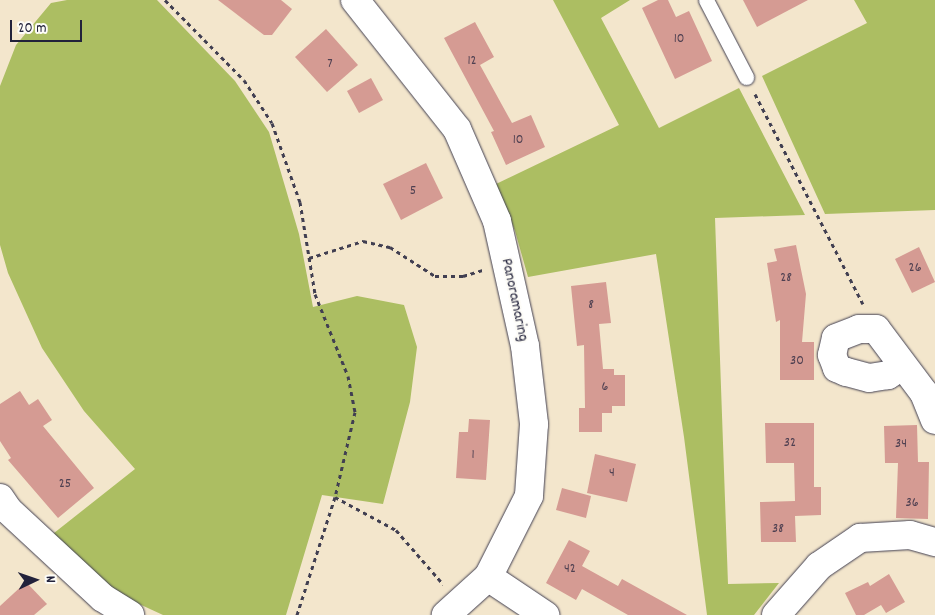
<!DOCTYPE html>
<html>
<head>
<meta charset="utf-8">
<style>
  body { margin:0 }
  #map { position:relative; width:935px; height:615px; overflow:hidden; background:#f3e6cc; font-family:Dekko,sans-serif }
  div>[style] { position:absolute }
  .green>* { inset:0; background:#acbe62 }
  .building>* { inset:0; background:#d59b93 }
  .path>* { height:3px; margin-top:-1.5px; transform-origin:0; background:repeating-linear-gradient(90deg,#413f51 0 4px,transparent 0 8px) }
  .roads { filter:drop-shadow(0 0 1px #413f51) drop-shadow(0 0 1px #413f51) }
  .service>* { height:15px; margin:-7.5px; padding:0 7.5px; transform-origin:7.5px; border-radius:7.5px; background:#fff }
  .minor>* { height:28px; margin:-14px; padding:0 14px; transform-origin:14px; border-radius:14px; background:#fff }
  span { translate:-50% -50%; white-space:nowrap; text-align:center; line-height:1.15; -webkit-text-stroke:4px #fdfcf7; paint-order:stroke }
  .number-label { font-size:14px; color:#4f4051 }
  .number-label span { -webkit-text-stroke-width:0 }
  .street-label { font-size:16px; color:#22223b }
  .north { position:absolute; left:10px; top:555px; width:50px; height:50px; -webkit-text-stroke:4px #fdfcf7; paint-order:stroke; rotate:87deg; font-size:14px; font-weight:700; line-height:20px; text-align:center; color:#22223b }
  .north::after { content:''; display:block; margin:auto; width:18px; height:22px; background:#22223b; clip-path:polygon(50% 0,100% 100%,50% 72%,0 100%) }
  .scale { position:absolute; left:10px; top:20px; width:72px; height:22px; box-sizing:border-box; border:2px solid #22223b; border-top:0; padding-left:6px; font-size:15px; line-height:18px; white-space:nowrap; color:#22223b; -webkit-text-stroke:4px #fdfcf7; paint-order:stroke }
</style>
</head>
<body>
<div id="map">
  <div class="green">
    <i style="clip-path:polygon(67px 0,157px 0,235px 81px,269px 132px,299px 234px,313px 307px,357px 296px,404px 305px,417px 347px,410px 402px,383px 504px,322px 495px,286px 615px,163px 615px,111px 591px,49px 537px,135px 469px,84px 411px,42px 348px,8px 273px,0 245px,0 86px,16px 45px,51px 3px)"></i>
    <i style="clip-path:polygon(553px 0,630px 0,601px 18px,659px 128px,739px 88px,805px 215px,715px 218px,728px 584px,779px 583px,754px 615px,707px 615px,684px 437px,656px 254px,528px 277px,515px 231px,496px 184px,619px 125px)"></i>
    <i style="clip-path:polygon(854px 0,935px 0,935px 210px,825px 214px,762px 76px,867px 23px)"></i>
  </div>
  <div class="building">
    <i style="clip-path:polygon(218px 0,281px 0,292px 9px,272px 35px,264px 35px)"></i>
    <i style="clip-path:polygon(658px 0,668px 0,676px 17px,689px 11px,712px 61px,675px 79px,642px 8px)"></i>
    <i style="clip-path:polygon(743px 0,808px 0,757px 27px)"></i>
    <i style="clip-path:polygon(475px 22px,494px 57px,480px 65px,512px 123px,531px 115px,545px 147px,506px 165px,491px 132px,494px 131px,444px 38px)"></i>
    <i style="clip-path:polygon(326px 29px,358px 65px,327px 92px,295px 57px)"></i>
    <i style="clip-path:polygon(371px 78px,383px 100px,359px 113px,347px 91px)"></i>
    <i style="clip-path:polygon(426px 163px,443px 198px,401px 220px,383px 184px)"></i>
    <i style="clip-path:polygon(796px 245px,806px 294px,802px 342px,814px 342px,814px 380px,780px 380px,780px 320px,776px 322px,767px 263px,777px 261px,774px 249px)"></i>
    <i style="clip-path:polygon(919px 247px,935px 282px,912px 293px,895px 259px)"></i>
    <i style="clip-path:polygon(606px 282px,611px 323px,599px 324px,603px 369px,614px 369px,614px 375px,625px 375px,625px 406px,612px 406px,612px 413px,602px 413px,602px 432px,579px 432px,579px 408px,585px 408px,584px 345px,577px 346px,571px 286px)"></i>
    <i style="clip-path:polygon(20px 391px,29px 405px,38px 399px,52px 420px,43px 426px,94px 488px,58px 518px,8px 460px,11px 458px,0 441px,0 404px)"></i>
    <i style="clip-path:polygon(469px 419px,490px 420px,486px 480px,456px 478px,459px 432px,468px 432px)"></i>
    <i style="clip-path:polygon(765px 423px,814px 423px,814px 487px,821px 487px,821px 515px,795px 516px,796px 542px,761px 542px,760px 502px,795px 501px,794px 463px,766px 463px)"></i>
    <i style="clip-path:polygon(917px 425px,918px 462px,929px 462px,928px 519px,896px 518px,898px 463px,885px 463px,884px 426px)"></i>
    <i style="clip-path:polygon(595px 454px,636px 464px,627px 502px,587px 493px)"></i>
    <i style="clip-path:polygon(562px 488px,591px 496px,586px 518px,556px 510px)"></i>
    <i style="clip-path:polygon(569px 540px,590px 551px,582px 566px,618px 586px,622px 579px,687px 615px,628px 615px,582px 589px,576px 600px,546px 583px)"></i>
    <i style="clip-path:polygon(889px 574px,905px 602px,886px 613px,881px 605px,864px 615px,856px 615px,845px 593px,868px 582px,870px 586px)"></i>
    <i style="clip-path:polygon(26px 582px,47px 604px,34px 615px,0 615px,0 606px)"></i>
  </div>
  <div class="path">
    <i style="left:165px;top:0;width:112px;rotate:45.4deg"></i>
    <i style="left:244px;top:80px;width:51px;rotate:56.9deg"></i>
    <i style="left:272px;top:123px;width:84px;rotate:70.5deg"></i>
    <i style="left:300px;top:202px;width:93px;rotate:80.7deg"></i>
    <i style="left:315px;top:294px;width:88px;rotate:68.1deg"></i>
    <i style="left:348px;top:376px;width:37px;rotate:79deg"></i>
    <i style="left:355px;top:412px;width:87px;rotate:103.2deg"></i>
    <i style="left:335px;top:497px;width:124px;rotate:107.9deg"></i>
    <i style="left:755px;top:94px;width:236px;rotate:62.8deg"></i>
    <i style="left:309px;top:258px;width:57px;rotate:-17.5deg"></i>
    <i style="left:363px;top:241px;width:28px;rotate:13deg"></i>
    <i style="left:390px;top:247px;width:54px;rotate:32.8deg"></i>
    <i style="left:435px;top:276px;width:28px"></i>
    <i style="left:463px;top:276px;width:21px;rotate:-17deg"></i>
    <i style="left:335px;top:497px;width:69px;rotate:28.4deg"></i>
    <i style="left:396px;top:530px;width:72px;rotate:49deg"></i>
  </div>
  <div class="roads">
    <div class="service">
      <i style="left:706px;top:0;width:87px;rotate:62.5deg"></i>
    </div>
    <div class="minor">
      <i style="left:355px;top:0;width:164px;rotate:51.7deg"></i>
      <i style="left:457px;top:129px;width:100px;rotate:66.5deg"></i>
      <i style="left:497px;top:221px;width:128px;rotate:77.4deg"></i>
      <i style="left:525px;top:346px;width:79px;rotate:83.4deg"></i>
      <i style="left:534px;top:424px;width:72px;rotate:94deg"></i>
      <i style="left:529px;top:496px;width:91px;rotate:116.8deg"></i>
      <i style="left:488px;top:577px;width:57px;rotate:137.9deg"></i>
      <i style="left:902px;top:366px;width:17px;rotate:147deg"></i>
      <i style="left:888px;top:375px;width:19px;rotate:171deg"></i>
      <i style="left:869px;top:378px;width:24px;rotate:-165deg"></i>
      <i style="left:846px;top:372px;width:10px;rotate:-156deg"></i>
      <i style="left:837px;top:368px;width:14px;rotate:-111deg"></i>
      <i style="left:832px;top:355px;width:17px;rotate:-77deg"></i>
      <i style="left:836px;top:338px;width:25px;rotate:-21deg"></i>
      <i style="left:859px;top:329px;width:17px"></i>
      <i style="left:876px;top:329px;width:80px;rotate:53.1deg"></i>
      <i style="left:924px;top:393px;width:29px;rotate:68deg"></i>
      <i style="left:0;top:498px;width:14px;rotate:56deg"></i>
      <i style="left:8px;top:510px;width:129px;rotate:42.8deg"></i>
      <i style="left:103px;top:598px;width:32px;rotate:32deg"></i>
      <i style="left:488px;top:577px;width:69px;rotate:33.7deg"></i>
      <i style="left:776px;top:615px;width:65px;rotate:-48.7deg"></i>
      <i style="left:819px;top:566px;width:50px;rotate:-34.3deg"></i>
      <i style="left:860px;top:538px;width:50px;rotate:-3.4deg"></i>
      <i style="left:910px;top:535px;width:26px;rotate:16deg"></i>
    </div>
  </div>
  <div class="number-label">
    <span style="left:679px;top:39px">10</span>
    <span style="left:472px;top:61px">12</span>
    <span style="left:330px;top:64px">7</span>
    <span style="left:518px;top:140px">10</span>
    <span style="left:413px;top:191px">5</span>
    <span style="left:915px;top:268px">26</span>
    <span style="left:786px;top:278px">28</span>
    <span style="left:591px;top:305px">8</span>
    <span style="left:797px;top:361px">30</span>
    <span style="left:605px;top:387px">6</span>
    <span style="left:790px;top:443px">32</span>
    <span style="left:901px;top:444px">34</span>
    <span style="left:473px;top:455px">1</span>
    <span style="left:612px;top:473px">4</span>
    <span style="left:65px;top:484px">25</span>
    <span style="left:912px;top:503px">36</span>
    <span style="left:778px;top:529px">38</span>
    <span style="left:570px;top:569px">42</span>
  </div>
  <div class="street-label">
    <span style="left:514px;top:300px;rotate:78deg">Panoramaring</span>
  </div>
  <div class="north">N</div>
  <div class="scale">20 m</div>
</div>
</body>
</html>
